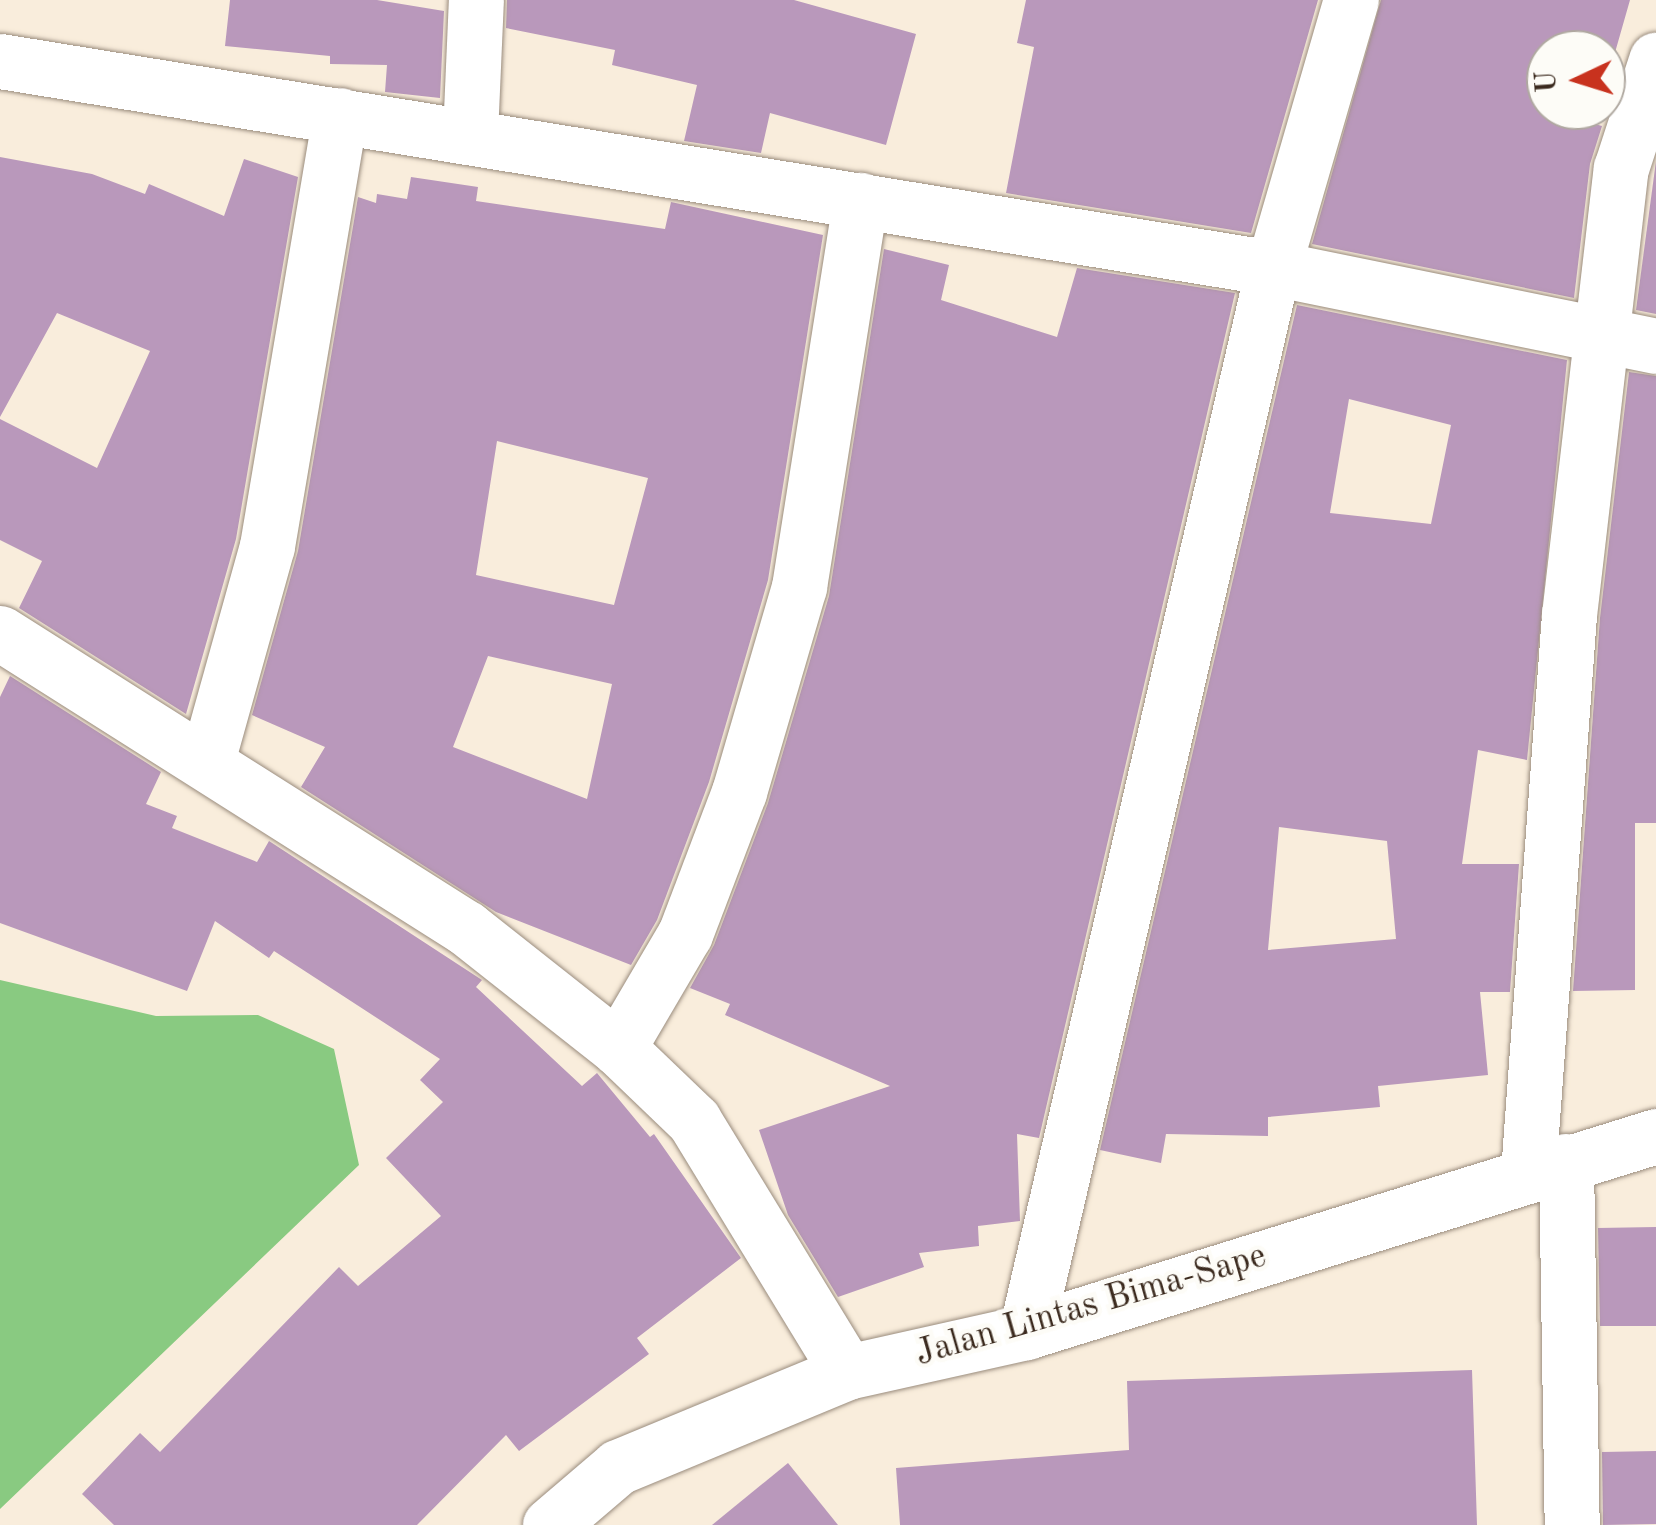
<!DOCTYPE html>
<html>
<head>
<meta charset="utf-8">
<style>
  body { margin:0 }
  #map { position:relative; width:1656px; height:1525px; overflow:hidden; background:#f9eddc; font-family:"Old Standard TT",serif }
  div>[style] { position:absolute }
  .green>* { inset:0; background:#89ca81 }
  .building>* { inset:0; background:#b998bb }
  .roads { filter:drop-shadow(0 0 2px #9a8c7d) drop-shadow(0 0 2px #9a8c7d) }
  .minor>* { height:55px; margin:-27.5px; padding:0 27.5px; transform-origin:27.5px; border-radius:27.5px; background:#fff }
  .highway>* { height:55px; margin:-27.5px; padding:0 27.5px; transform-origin:27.5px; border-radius:27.5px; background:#fff }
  span { translate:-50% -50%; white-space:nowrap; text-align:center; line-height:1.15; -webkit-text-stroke:9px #fdfcf7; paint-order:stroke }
  .street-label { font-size:35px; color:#3b2a1e }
  .north { position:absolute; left:1526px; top:30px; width:100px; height:100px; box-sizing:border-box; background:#fdfcf7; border:2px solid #afa8a0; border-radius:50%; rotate:266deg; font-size:28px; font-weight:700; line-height:40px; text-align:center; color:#3b2a1e }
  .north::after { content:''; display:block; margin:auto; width:35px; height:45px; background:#c8321e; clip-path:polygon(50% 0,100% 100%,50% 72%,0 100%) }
</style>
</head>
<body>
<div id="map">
  <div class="green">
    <i style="clip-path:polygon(0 980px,156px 1016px,258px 1015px,334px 1049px,359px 1165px,0 1509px)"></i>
  </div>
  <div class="building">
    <i style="clip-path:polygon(230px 0,377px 0,444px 11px,440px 98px,385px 92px,387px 65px,330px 64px,330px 56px,225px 46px)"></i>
    <i style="clip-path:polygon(507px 0,794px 0,916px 34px,886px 145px,770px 113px,761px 153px,684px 141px,697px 85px,612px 65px,615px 50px,506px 28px)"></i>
    <i style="clip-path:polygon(1026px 0,1318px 0,1251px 233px,1006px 193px,1034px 47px,1017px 43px)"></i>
    <i style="clip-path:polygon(1381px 0,1630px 0,1606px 84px,1606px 50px,1546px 50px,1546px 110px,1599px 110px,1595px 124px,1602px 126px,1590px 164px,1574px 298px,1312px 244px)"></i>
    <i style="clip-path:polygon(0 157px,92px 174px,145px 194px,149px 184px,224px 216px,244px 159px,298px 177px,236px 539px,186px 714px,19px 608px,42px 561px,0 540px,0 419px,97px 468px,150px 351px,57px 313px,0 417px)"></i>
    <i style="clip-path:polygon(1656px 161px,1656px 314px,1636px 310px)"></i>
    <i style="clip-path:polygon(evenodd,411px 177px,478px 187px,476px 201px,665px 229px,671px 202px,823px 235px,768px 580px,709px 782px,657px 920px,631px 965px,496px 912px,301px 787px,325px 747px,252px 715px,298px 551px,358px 197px,376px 203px,377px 194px,407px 199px,411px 177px,497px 441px,648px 478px,614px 605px,476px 575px,497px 441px,411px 177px,488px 656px,612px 684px,587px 799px,453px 747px,488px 656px)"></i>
    <i style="clip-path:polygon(884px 249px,949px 265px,941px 300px,1057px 337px,1077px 268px,1235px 293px,1039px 1138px,1017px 1134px,1020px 1221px,978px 1226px,979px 1246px,919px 1253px,924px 1267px,838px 1297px,788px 1215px,759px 1130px,890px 1086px,725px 1015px,730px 1004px,690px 988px,714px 945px,768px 803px,829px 596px)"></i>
    <i style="clip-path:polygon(evenodd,1297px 305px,1567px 360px,1527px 760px,1478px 750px,1462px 864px,1519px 864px,1510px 992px,1480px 992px,1488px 1075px,1378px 1086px,1380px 1107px,1268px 1117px,1268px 1136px,1166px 1134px,1161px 1163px,1100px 1150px,1297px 305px,1349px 399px,1451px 425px,1431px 524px,1330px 513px,1349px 399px,1297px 305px,1279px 827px,1387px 841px,1396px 939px,1268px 950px,1279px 827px)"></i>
    <i style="clip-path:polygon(1629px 372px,1656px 376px,1656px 823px,1635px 823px,1635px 990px,1573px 991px,1600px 618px)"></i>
    <i style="clip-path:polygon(10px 676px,161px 772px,146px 804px,177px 816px,172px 828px,257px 862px,269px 841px,482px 980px,476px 987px,582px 1086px,597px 1073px,650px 1137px,654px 1134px,741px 1258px,637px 1338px,649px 1354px,519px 1451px,506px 1435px,417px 1525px,114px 1525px,82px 1494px,140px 1433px,160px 1452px,339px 1267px,358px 1286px,441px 1216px,386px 1158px,443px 1102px,420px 1080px,440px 1059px,274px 951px,269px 958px,215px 921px,187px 991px,0 923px,0 697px)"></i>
    <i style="clip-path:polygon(1656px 1227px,1656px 1326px,1600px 1326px,1598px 1228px)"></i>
    <i style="clip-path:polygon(1472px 1370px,1477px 1525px,900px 1525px,896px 1468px,1129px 1450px,1127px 1381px)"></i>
    <i style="clip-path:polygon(1656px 1451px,1656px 1524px,1603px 1525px,1602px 1452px)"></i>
    <i style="clip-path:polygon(788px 1463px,838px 1525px,712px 1525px)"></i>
  </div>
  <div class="roads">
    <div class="minor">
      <i style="left:0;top:61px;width:1290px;rotate:9.24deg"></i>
      <i style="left:1273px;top:268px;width:391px;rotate:11.5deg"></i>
      <i style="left:470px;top:135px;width:135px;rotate:-87.5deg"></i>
      <i style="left:0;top:633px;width:552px;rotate:32.34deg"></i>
      <i style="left:466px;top:928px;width:194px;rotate:38.3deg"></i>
      <i style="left:618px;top:1048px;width:105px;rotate:43.8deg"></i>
      <i style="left:694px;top:1121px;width:294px;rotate:58.6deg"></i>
      <i style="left:207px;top:761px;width:223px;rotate:-74.4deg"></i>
      <i style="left:267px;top:546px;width:437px;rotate:-80.4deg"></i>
      <i style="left:618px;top:1048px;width:132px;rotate:-59.6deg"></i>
      <i style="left:685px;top:934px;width:152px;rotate:-69.2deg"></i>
      <i style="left:739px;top:792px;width:214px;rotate:-73.7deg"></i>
      <i style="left:799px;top:587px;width:392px;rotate:-81deg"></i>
      <i style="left:1566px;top:1161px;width:364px;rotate:89.1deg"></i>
      <i style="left:1528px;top:1173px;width:560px;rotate:-85.8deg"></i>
      <i style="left:1569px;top:615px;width:450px;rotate:-83.4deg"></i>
      <i style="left:1621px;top:168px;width:114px;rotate:-72deg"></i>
      <i style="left:1026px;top:1332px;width:1092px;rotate:-76.93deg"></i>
      <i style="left:1273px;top:268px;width:279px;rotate:-73.8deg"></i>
    </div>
    <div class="highway">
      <i style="left:550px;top:1525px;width:89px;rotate:-40.5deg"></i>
      <i style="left:618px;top:1467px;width:248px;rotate:-22.5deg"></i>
      <i style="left:847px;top:1372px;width:183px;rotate:-12.6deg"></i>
      <i style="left:1026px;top:1332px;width:660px;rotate:-17.28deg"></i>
    </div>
  </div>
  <div class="street-label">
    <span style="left:1091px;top:1306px;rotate:-16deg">Jalan Lintas Bima-Sape</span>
  </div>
  <div class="north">U</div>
</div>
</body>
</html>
